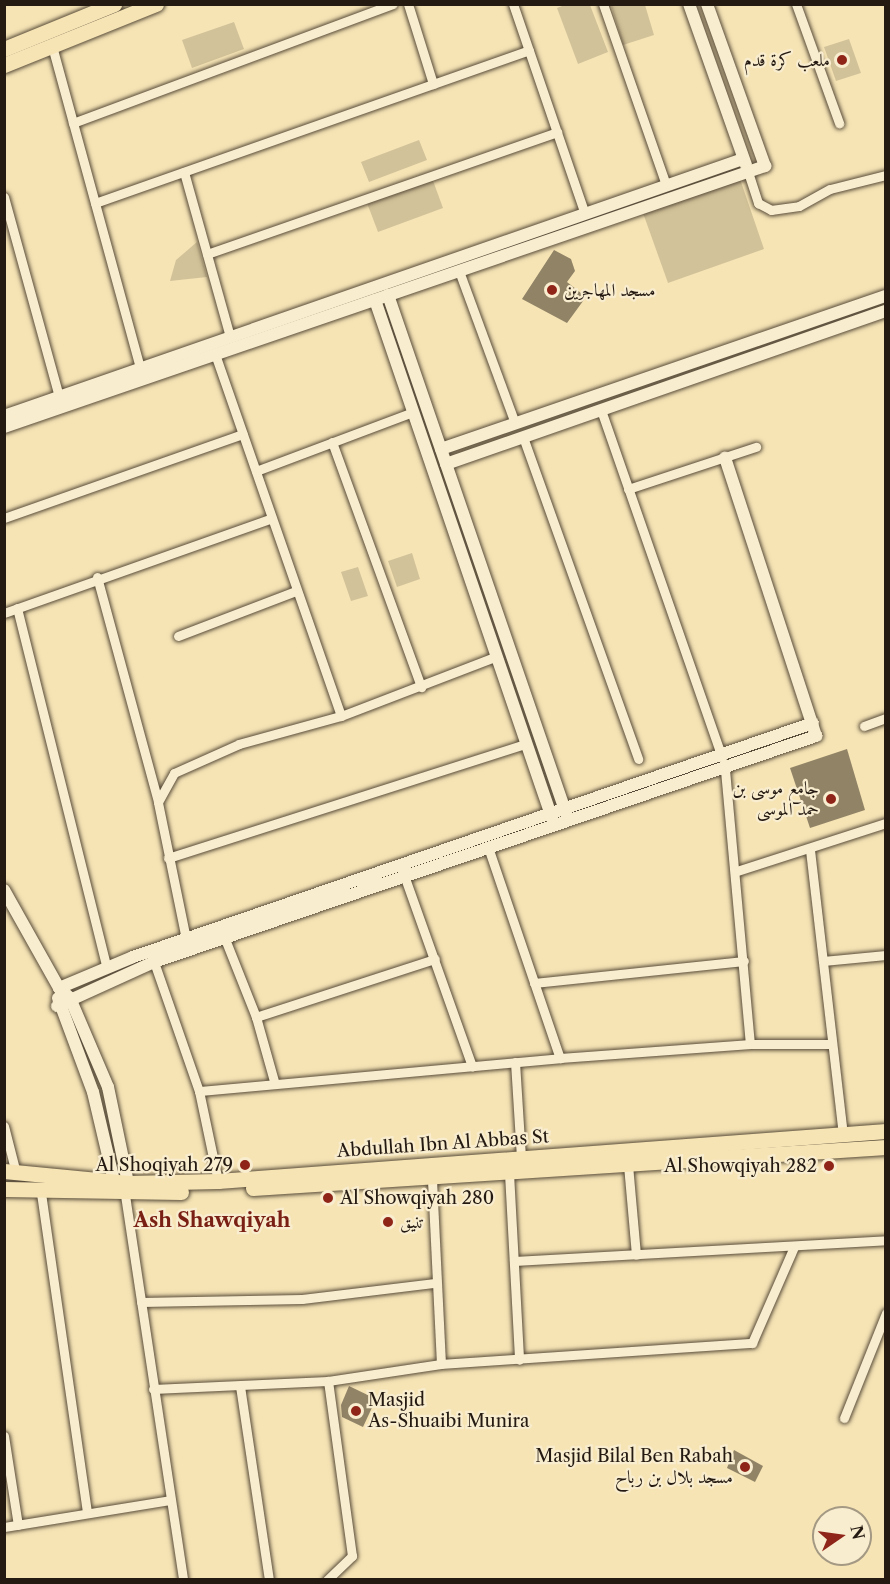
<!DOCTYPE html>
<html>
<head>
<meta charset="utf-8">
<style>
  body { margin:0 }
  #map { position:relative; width:890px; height:1584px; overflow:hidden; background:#f6e4b5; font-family:"Libre Caslon Text",Amiri,serif }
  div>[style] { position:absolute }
  .green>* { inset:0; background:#d2c299 }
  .building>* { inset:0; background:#918366 }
  .roads { filter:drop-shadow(0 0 2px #584c3a) drop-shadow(0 0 2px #584c3a) }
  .minor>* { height:9px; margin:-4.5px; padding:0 4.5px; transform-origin:4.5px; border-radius:4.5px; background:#f9edcf }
  .tertiary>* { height:12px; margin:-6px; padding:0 6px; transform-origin:6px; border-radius:6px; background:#f9edcf }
  .primary>* { height:15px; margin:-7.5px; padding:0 7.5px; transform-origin:7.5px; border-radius:7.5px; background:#f6e4b5 }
  .dots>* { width:16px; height:16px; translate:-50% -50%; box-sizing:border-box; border:3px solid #f9edcf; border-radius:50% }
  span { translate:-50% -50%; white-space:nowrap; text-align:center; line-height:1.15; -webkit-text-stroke:4.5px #f9edcf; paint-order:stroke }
  .poi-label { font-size:18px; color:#241a11 }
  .right { translate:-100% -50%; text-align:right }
  .left { translate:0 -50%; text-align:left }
  .street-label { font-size:18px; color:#241a11 }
  .neighbourhood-label { font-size:20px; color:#7a1f14; font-weight:700 }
  .frame { position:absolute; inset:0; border:6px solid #241a11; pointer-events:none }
  .north { position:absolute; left:812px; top:1506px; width:60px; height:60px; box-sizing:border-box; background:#f9edcf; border:2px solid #a49983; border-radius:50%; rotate:77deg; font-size:16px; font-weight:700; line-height:24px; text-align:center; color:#241a11 }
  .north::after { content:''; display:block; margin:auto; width:21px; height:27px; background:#8f2418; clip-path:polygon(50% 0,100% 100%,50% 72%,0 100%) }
</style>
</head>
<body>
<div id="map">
  <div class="green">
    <i style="clip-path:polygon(567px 4px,590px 5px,608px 52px,578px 64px,557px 8px)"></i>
    <i style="clip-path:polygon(611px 5px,645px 5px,654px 35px,623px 45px)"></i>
    <i style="clip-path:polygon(234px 22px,244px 49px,192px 68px,182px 40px)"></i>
    <i style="clip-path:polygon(849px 39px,861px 73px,836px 81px,824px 47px)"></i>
    <i style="clip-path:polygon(419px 140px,427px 160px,369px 182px,361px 162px)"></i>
    <i style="clip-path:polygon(432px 178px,443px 208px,378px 232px,367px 203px)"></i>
    <i style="clip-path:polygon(740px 179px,764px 249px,668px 283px,643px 213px)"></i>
    <i style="clip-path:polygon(197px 242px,207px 277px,170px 281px,176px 260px)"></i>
    <i style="clip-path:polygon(412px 553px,420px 579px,397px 587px,388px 561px)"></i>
    <i style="clip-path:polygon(358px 567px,368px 596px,351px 601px,341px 572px)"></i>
  </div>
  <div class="building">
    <i style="clip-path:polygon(554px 250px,571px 259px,575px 271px,567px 282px,586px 297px,567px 323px,522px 299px)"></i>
    <i style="clip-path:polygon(847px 749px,865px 810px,810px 828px,790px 768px)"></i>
    <i style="clip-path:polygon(349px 1386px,376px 1399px,363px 1427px,342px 1417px,341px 1405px)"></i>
    <i style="clip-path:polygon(734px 1450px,763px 1466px,755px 1482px,727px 1468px)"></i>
  </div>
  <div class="roads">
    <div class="minor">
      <i style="left:408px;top:4px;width:84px;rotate:72.6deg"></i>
      <i style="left:513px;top:4px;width:222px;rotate:71.1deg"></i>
      <i style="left:603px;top:4px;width:192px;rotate:70.8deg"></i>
      <i style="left:796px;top:4px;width:127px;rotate:70.1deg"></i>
      <i style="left:52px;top:46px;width:334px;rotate:74.7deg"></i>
      <i style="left:73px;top:123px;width:341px;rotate:-20.4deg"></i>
      <i style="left:184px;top:172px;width:171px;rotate:74.4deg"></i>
      <i style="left:748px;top:172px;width:33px;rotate:72deg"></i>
      <i style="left:758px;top:203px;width:15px;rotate:28deg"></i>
      <i style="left:771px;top:210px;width:28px;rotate:-8deg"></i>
      <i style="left:799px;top:206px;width:35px;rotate:-29deg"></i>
      <i style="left:830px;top:189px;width:58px;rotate:-14deg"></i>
      <i style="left:4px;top:197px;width:207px;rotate:74.6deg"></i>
      <i style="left:95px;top:203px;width:460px;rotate:-19.4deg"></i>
      <i style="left:207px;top:254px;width:371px;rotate:-19.2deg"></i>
      <i style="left:459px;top:271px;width:162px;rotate:69.8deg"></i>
      <i style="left:215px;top:354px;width:383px;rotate:70.8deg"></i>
      <i style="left:601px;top:410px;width:368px;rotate:70.8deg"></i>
      <i style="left:523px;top:437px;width:342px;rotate:70.3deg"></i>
      <i style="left:332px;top:442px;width:261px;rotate:70deg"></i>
      <i style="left:256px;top:471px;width:168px;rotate:-20.6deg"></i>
      <i style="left:628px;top:489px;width:135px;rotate:-18.2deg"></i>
      <i style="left:4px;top:518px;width:253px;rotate:-19.4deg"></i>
      <i style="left:97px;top:577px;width:233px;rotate:74.8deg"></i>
      <i style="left:17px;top:608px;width:371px;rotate:76deg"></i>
      <i style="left:4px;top:613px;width:284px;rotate:-19.5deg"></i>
      <i style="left:178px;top:636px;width:126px;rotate:-20.9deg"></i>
      <i style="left:864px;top:726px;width:23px;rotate:-20deg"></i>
      <i style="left:725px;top:770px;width:275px;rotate:84.8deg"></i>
      <i style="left:489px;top:850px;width:220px;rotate:71.2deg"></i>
      <i style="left:810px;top:850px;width:287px;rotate:83.4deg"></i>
      <i style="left:168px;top:858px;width:376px;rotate:-17.7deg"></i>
      <i style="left:737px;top:871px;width:157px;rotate:-17.9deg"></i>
      <i style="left:405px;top:878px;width:200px;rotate:70.4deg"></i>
      <i style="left:186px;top:939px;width:140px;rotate:-101.6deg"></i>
      <i style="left:158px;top:802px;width:33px;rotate:-61deg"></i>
      <i style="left:174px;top:773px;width:71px;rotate:-24deg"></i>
      <i style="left:239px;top:744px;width:106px;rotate:-15.4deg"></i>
      <i style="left:341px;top:716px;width:167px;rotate:-21deg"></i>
      <i style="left:225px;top:939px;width:84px;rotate:68.3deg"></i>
      <i style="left:256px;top:1017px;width:66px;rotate:74.3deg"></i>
      <i style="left:823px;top:961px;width:63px;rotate:-5.4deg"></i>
      <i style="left:154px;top:962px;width:137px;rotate:70.8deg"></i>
      <i style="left:199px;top:1091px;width:92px;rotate:78.1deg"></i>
      <i style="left:534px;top:983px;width:211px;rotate:-6deg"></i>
      <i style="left:256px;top:1017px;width:188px;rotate:-18deg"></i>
      <i style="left:515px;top:1062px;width:95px;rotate:86.4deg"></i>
      <i style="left:199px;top:1091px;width:363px;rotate:-5.2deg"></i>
      <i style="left:560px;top:1058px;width:191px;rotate:-4.2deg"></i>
      <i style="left:750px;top:1044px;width:81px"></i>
      <i style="left:4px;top:1126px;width:49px;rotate:75.7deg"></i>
      <i style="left:628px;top:1165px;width:90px;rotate:84.9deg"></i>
      <i style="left:509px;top:1173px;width:187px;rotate:86.9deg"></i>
      <i style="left:432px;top:1180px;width:184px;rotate:87.2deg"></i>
      <i style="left:41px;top:1193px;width:323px;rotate:81.8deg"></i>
      <i style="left:125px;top:1195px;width:389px;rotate:81.4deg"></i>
      <i style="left:514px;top:1261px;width:373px;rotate:-3.2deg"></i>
      <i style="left:141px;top:1302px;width:161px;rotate:-1.1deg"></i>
      <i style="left:302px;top:1299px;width:134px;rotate:-6.9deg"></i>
      <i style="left:240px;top:1386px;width:196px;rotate:81.5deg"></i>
      <i style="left:153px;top:1389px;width:175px;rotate:-2.6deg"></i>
      <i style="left:328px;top:1381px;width:114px;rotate:-8.6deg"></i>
      <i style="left:441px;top:1364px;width:312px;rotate:-3.9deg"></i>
      <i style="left:752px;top:1343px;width:105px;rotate:-66.4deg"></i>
      <i style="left:844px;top:1418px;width:113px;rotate:-68.2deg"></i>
      <i style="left:4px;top:1436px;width:90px;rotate:81.1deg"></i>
      <i style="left:4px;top:1527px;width:168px;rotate:-9.2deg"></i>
      <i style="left:327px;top:1580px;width:35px;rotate:-44deg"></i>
      <i style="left:352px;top:1556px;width:177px;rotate:-97.8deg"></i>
    </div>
    <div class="tertiary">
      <i style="left:689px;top:4px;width:171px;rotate:70.5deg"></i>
      <i style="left:388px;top:295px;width:554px;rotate:71.04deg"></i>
      <i style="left:375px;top:300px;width:551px;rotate:71.14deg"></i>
      <i style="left:4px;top:416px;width:782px;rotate:-19.18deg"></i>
      <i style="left:4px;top:427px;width:805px;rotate:-18.93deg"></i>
      <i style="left:765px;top:166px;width:172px;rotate:-109.7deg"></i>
      <i style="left:441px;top:449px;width:471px;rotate:-19deg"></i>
      <i style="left:446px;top:464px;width:466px;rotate:-19.2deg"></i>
      <i style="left:4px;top:890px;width:112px;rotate:60.7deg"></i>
      <i style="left:59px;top:988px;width:15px;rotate:42deg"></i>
      <i style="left:70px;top:998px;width:97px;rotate:66.9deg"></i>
      <i style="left:108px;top:1087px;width:98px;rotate:78.2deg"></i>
      <i style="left:59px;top:988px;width:80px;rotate:-22.7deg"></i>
      <i style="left:133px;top:957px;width:719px;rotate:-18.99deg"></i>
      <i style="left:58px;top:998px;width:100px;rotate:69.6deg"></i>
      <i style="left:93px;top:1092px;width:91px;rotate:76.7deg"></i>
      <i style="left:57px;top:1006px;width:107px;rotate:-24.4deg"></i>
      <i style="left:154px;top:962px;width:700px;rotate:-18.85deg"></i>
      <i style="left:816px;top:736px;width:293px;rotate:-108.1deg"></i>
    </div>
    <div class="primary">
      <i style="left:4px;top:49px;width:119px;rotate:-22.2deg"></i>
      <i style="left:4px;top:65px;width:164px;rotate:-21.9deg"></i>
      <i style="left:4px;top:1171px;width:125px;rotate:5.5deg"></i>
      <i style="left:128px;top:1183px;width:90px;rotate:-1.3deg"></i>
      <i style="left:218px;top:1181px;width:670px;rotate:-4.28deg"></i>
      <i style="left:253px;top:1188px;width:634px;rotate:-3.71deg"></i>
      <i style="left:4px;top:1189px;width:177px;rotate:1deg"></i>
    </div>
  </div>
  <div class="dots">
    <i style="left:842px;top:60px;background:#8f2418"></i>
    <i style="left:552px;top:290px;background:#8f2418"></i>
    <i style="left:831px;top:799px;background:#8f2418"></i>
    <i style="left:245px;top:1165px;background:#8f2418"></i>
    <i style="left:829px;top:1166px;background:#8f2418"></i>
    <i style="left:328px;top:1198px;background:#8f2418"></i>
    <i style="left:388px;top:1222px;background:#8f2418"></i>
    <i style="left:356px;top:1411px;background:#8f2418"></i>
    <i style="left:745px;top:1467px;background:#8f2418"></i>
  </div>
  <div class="poi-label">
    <span class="right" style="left:830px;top:60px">ملعب كرة قدم</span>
    <span class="left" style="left:564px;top:290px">مسجد المهاجرين</span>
    <span class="right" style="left:819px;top:799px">جامع موسى بن<br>حمد الموسى</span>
    <span class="right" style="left:233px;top:1165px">Al Shoqiyah 279</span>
    <span class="right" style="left:817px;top:1166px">Al Showqiyah 282</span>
    <span class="left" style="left:340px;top:1198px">Al Showqiyah 280</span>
    <span class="left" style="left:400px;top:1222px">تنيق</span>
    <span class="left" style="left:368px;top:1411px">Masjid<br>As-Shuaibi Munira</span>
    <span class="right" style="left:733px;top:1467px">Masjid Bilal Ben Rabah<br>مسجد بلال بن رباح</span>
  </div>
  <div class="street-label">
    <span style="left:443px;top:1144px;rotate:-4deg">Abdullah Ibn Al Abbas St</span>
  </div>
  <div class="neighbourhood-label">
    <span style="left:212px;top:1220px">Ash Shawqiyah</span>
  </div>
  <div class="frame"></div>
  <div class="north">N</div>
</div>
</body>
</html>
